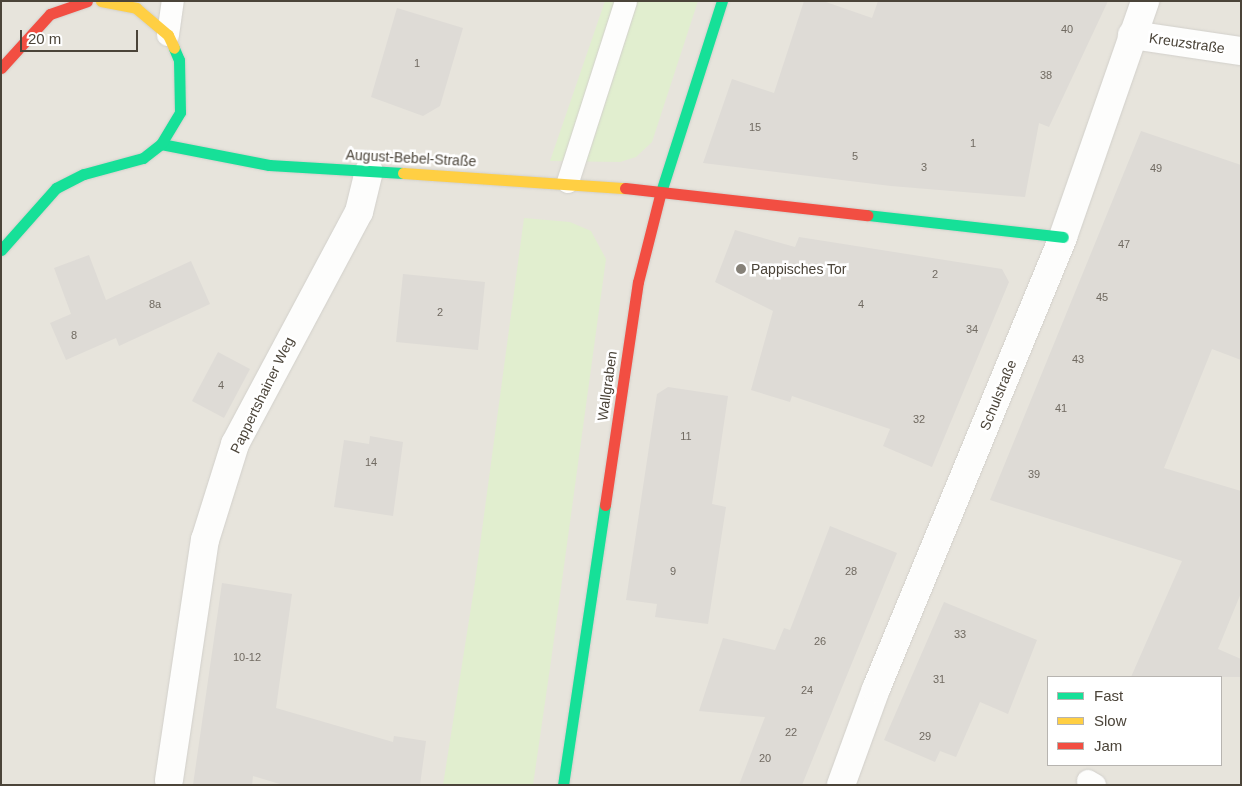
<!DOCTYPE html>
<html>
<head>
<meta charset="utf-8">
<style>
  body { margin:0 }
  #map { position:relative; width:1242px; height:786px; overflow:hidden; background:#f4f2ee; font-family:Arial,sans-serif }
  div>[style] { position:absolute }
  .residential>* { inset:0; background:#e7e4dc }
  .green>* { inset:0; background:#e1eecf }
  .building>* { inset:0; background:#dedbd6 }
  .roads { filter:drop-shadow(0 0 1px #d2d0cb) drop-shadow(0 0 1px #d2d0cb) }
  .lane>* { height:22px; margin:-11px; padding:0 11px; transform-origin:11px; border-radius:11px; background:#fdfdfc }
  .street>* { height:28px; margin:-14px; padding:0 14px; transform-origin:14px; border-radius:14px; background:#fdfdfc }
  .fast>* { height:11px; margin:-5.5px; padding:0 5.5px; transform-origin:5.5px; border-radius:5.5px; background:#16e098 }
  .slow>* { height:11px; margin:-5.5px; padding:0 5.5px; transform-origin:5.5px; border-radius:5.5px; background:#ffcf43 }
  .jam>* { height:11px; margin:-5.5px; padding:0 5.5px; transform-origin:5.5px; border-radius:5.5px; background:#f24e42 }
  .dots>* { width:14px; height:14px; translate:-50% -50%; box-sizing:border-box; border:2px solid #fff; border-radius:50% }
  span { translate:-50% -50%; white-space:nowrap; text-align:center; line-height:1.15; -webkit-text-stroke:5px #fff; paint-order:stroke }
  .number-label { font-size:11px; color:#706a61 }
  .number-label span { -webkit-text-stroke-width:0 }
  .street-label { font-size:14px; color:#4b4439 }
  .poi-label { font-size:14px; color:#4b4439 }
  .left { translate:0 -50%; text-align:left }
  .frame { position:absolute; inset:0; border:2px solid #4b4439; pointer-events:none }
  .legend { position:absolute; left:1047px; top:676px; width:175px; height:90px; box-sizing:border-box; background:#fff; border:1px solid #b7b4b0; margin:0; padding:6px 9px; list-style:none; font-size:15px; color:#4b4439 }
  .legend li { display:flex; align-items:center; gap:10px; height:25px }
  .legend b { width:25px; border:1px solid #b7b4b0 }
  .scale { position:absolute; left:20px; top:30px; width:118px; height:22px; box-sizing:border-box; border:2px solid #4b4439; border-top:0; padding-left:6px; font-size:15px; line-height:18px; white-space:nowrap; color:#4b4439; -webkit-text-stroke:4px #fff; paint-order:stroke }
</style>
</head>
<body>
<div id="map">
  <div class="residential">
    <i style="clip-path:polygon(evenodd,1px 1px,1241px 1px,1241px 785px,1px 785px,1px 1px,1048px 677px,1221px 677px,1221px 765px,1048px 765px,1048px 677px)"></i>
  </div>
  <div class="green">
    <i style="clip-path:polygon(605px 1px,698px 1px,652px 142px,636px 157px,620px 162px,550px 161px)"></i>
    <i style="clip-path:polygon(524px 218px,570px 222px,591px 231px,606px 259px,551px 661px,533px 785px,443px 785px,475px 582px)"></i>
  </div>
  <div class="building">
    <i style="clip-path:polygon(804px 1px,823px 1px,872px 18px,878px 1px,1108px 1px,1049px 127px,1039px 123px,1025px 197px,891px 186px,703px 163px,732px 79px,774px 93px)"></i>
    <i style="clip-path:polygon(397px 8px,463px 28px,440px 106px,423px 116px,371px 97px)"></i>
    <i style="clip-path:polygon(1141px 131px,1241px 165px,1241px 360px,1212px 349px,1164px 468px,1241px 491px,1241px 593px,1218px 649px,1241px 659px,1241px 677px,1131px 677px,1182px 561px,990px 500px)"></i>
    <i style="clip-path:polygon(735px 230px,795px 247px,799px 237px,1002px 269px,1009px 282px,932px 467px,883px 446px,890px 429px,792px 396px,790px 402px,751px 390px,773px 311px,715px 282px)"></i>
    <i style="clip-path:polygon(89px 255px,106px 300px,191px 261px,210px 304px,119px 346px,116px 338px,66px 360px,50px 323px,71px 314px,54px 268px)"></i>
    <i style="clip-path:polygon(403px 274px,485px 282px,478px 350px,396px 342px)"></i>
    <i style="clip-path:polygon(218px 352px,250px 369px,224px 418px,192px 401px)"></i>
    <i style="clip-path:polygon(668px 387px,728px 396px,712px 504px,726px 507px,708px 624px,655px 617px,657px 604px,626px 600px,657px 394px)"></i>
    <i style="clip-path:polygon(370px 436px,403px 442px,393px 516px,334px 507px,344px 440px,369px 444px)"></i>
    <i style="clip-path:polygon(830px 526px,897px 553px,802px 785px,739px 785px,765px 717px,699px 711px,723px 638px,775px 650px,784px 628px,790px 630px)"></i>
    <i style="clip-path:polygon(222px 583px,292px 594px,276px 708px,393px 742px,394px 736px,426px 741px,420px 785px,283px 785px,253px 776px,252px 785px,193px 785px)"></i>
    <i style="clip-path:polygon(944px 602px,1037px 640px,1008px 714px,980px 702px,956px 757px,940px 751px,935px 762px,884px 740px)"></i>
  </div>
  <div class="roads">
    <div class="lane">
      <i style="left:168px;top:35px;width:34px;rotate:-82deg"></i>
      <i style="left:568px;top:182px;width:190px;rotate:-72.2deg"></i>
      <i style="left:1088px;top:781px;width:8px;rotate:30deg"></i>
    </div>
    <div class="street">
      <i style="left:1132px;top:35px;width:110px;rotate:8.4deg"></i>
      <i style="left:169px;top:780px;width:243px;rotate:-81.5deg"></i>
      <i style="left:205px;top:540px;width:101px;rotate:-72.6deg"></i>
      <i style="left:235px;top:444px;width:263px;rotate:-61.9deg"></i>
      <i style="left:359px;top:212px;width:42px;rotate:-76.3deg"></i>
      <i style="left:841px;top:785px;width:102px;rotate:-70deg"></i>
      <i style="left:876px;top:689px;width:489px;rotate:-67.5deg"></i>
      <i style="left:1063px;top:237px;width:250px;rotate:-70.8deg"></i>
    </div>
    <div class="fast">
      <i style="left:161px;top:144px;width:110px;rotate:11deg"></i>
      <i style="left:269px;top:165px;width:134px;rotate:3.4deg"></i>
      <i style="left:660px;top:195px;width:204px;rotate:-72.3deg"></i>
      <i style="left:867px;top:215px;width:197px;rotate:6.4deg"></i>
      <i style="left:1px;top:250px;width:83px;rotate:-48.4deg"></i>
      <i style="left:56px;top:188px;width:31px;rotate:-27deg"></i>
      <i style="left:84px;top:174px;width:61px;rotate:-15.2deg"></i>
      <i style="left:143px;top:158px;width:23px;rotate:-38deg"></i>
      <i style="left:161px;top:144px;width:37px;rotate:-59deg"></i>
      <i style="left:180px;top:112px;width:52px;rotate:-91.1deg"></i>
      <i style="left:179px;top:60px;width:13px;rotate:-113deg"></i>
      <i style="left:563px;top:785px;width:283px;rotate:-81.5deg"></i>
    </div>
    <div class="slow">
      <i style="left:101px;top:1px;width:36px;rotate:11deg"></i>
      <i style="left:136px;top:8px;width:42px;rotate:40.2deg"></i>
      <i style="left:168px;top:35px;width:14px;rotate:65deg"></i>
      <i style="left:403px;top:173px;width:223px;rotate:3.9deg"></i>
    </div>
    <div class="jam">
      <i style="left:1px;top:68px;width:73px;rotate:-47.8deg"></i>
      <i style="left:50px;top:14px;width:39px;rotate:-19deg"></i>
      <i style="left:625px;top:188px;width:244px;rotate:6.4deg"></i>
      <i style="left:605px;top:505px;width:225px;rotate:-81.6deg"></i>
      <i style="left:638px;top:282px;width:90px;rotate:-75.8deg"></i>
    </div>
  </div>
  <div class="dots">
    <i style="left:741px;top:269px;background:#868178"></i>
  </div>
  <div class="number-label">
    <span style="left:1067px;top:29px">40</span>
    <span style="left:417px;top:63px">1</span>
    <span style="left:1046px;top:75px">38</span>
    <span style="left:755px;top:127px">15</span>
    <span style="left:973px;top:143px">1</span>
    <span style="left:855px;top:156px">5</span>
    <span style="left:924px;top:167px">3</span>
    <span style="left:1156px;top:168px">49</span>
    <span style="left:1124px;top:244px">47</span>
    <span style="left:935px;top:274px">2</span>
    <span style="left:1102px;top:297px">45</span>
    <span style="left:155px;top:304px">8a</span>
    <span style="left:861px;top:304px">4</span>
    <span style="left:440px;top:312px">2</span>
    <span style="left:972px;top:329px">34</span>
    <span style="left:74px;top:335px">8</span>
    <span style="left:1078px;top:359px">43</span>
    <span style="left:221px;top:385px">4</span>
    <span style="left:1061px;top:408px">41</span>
    <span style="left:919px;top:419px">32</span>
    <span style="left:686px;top:436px">11</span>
    <span style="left:371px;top:462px">14</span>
    <span style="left:1034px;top:474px">39</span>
    <span style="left:673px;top:571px">9</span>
    <span style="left:851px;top:571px">28</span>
    <span style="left:960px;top:634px">33</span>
    <span style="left:820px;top:641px">26</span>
    <span style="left:247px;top:657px">10-12</span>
    <span style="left:939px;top:679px">31</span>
    <span style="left:807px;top:690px">24</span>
    <span style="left:791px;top:732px">22</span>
    <span style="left:925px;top:736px">29</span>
    <span style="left:765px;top:758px">20</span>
  </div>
  <div class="street-label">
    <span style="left:1187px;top:43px;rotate:8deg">Kreuzstraße</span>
    <span style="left:411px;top:158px;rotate:3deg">August-Bebel-Straße</span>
    <span style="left:607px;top:386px;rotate:-82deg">Wallgraben</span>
    <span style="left:262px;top:395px;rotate:-64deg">Pappertshainer Weg</span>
    <span style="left:998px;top:395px;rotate:-68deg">Schulstraße</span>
  </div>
  <div class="poi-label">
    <span class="left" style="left:751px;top:269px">Pappisches Tor</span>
  </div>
  <div class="frame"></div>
  <ul class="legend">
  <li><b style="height:6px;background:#16e098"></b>Fast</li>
  <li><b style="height:6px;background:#ffcf43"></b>Slow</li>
  <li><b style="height:6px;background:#f24e42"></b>Jam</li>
  </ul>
  <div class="scale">20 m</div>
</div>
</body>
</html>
